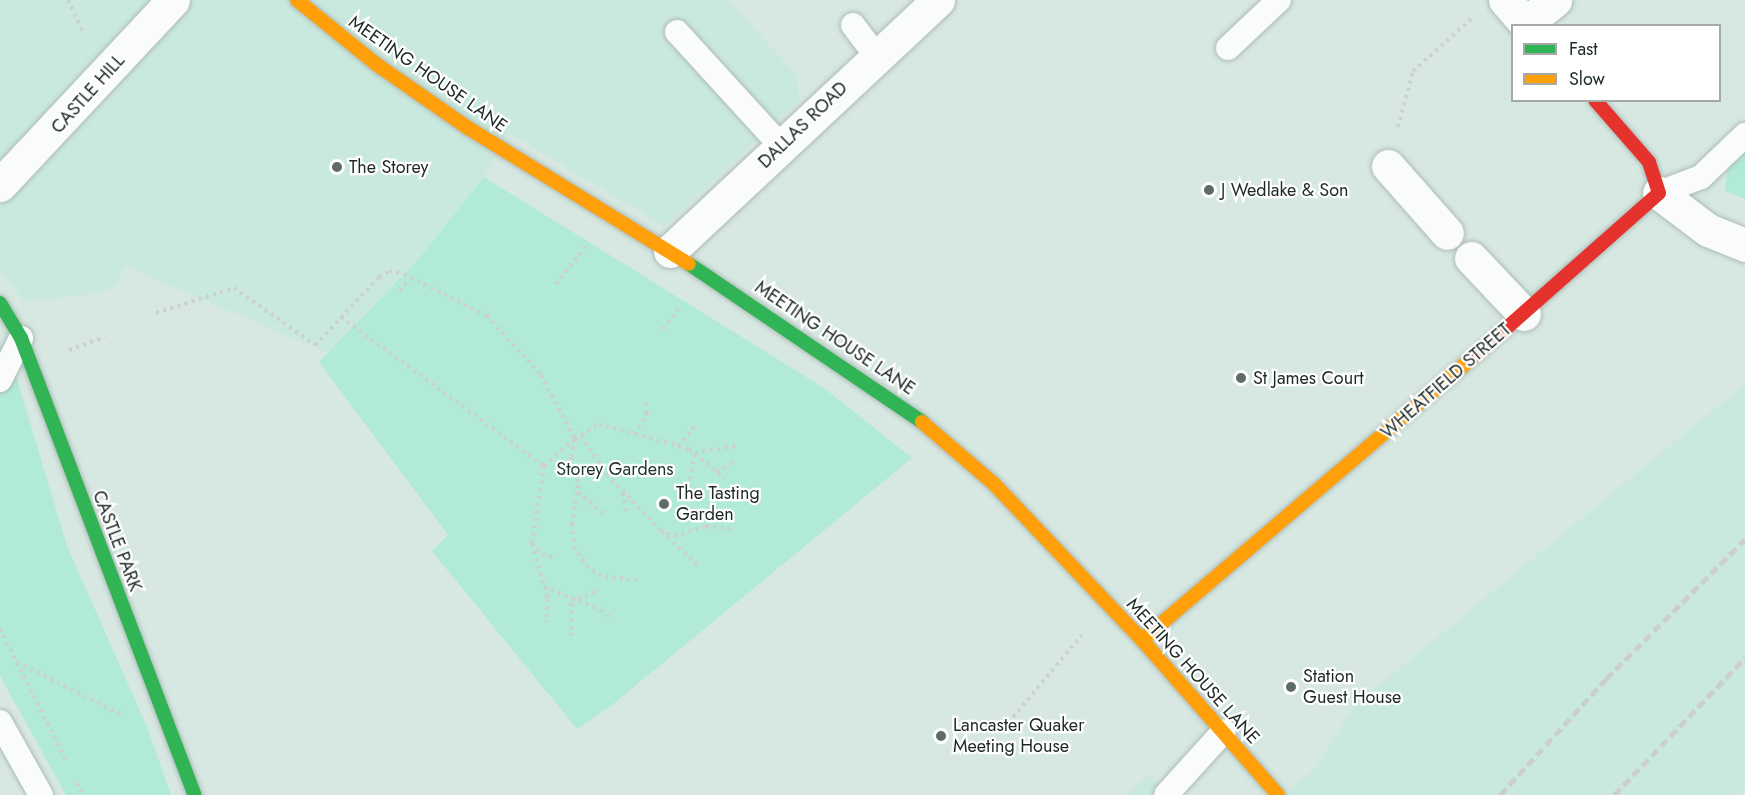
<!DOCTYPE html>
<html>
<head>
<meta charset="utf-8">
<style>
  body { margin:0 }
  #map { position:relative; width:1745px; height:795px; overflow:hidden; background:#d6e8e1; font-family:Jost,sans-serif }
  div>[style] { position:absolute }
  .built>* { inset:0; background:#cae9de }
  .green>* { inset:0; background:#b1ead8 }
  .path>* { height:4px; margin-top:-2px; transform-origin:0; background:repeating-linear-gradient(90deg,#ccd0ce 0 3px,transparent 0 7.5px) }
  .roads { filter:drop-shadow(0 0 2px #aebbb6) drop-shadow(0 0 2px #aebbb6) }
  .lane>* { height:24px; margin:-12px; padding:0 12px; transform-origin:12px; border-radius:12px; background:#f9fcfa }
  .street>* { height:33px; margin:-16.5px; padding:0 16.5px; transform-origin:16.5px; border-radius:16.5px; background:#f9fcfa }
  .fast>* { height:14px; margin:-7px; padding:0 7px; transform-origin:7px; border-radius:7px; background:#30b455 }
  .slow>* { height:14px; margin:-7px; padding:0 7px; transform-origin:7px; border-radius:7px; background:#ff9f0a }
  .jam>* { height:14px; margin:-7px; padding:0 7px; transform-origin:7px; border-radius:7px; background:#e5322d }
  .rail>* { height:4.5px; margin-top:-2.25px; transform-origin:0; background:repeating-linear-gradient(90deg,#cbd0ce 0 9px,transparent 0 13.5px) }
  .dots>* { width:16px; height:16px; translate:-50% -50%; box-sizing:border-box; border:3px solid #fff; border-radius:50% }
  span { translate:-50% -50%; white-space:nowrap; text-align:center; line-height:1.15; -webkit-text-stroke:4.5px #fff; paint-order:stroke }
  .street-label { font-size:18px; color:#1d2925 }
  .poi-label { font-size:18px; color:#1d2925 }
  .left { translate:0 -50%; text-align:left }
  .park-label { font-size:18px; color:#1d342c }
  .legend { position:absolute; left:1511px; top:24px; width:210px; height:78px; box-sizing:border-box; background:#fff; border:2px solid #a5a9a8; margin:0; padding:8px 10px; list-style:none; font-size:18px; color:#1d2925 }
  .legend li { display:flex; align-items:center; gap:12px; height:30px }
  .legend b { width:30px; border:2px solid #a5a9a8 }
</style>
</head>
<body>
<div id="map">
  <div class="built">
    <i style="clip-path:polygon(0 0,728px 0,797px 75px,799px 100px,664px 226px,509px 133px,484px 177px,417px 261px,328px 353px,125px 266px,117px 285px,100px 293px,24px 302px,0 268px)"></i>
    <i style="clip-path:polygon(1745px 384px,1745px 788px,1737px 795px,1284px 795px,1315px 769px,1354px 706px)"></i>
    <i style="clip-path:polygon(1150px 774px,1167px 795px,1126px 795px)"></i>
  </div>
  <div class="green">
    <i style="clip-path:polygon(1745px 147px,1745px 199px,1725px 191px,1728px 163px)"></i>
    <i style="clip-path:polygon(484px 177px,824px 388px,912px 458px,612px 705px,577px 729px,432px 551px,448px 535px,319px 362px,417px 261px)"></i>
    <i style="clip-path:polygon(0 346px,10px 356px,67px 546px,147px 727px,171px 795px,66px 795px,0 676px)"></i>
  </div>
  <div class="path">
    <i style="left:68px;top:0;width:38px;rotate:65deg"></i>
    <i style="left:1398px;top:127px;width:58px;rotate:-75deg"></i>
    <i style="left:1413px;top:71px;width:78px;rotate:-41.9deg"></i>
    <i style="left:556px;top:284px;width:48px;rotate:-51.7deg"></i>
    <i style="left:399px;top:290px;width:17px;rotate:-45deg"></i>
    <i style="left:156px;top:313px;width:82px;rotate:-17.8deg"></i>
    <i style="left:234px;top:288px;width:99px;rotate:35.1deg"></i>
    <i style="left:315px;top:345px;width:93px;rotate:-46.7deg"></i>
    <i style="left:379px;top:277px;width:12px;rotate:-31deg"></i>
    <i style="left:389px;top:271px;width:15px;rotate:11deg"></i>
    <i style="left:404px;top:274px;width:93px;rotate:26.8deg"></i>
    <i style="left:487px;top:316px;width:80px;rotate:47.5deg"></i>
    <i style="left:541px;top:375px;width:72px;rotate:62deg"></i>
    <i style="left:575px;top:439px;width:28px;rotate:-32deg"></i>
    <i style="left:599px;top:424px;width:93px;rotate:15.5deg"></i>
    <i style="left:689px;top:449px;width:46px;rotate:38.9deg"></i>
    <i style="left:341px;top:317px;width:252px;rotate:36.3deg"></i>
    <i style="left:544px;top:466px;width:41px;rotate:-41.1deg"></i>
    <i style="left:575px;top:439px;width:18px;rotate:103deg"></i>
    <i style="left:571px;top:457px;width:29px;rotate:76deg"></i>
    <i style="left:578px;top:485px;width:39px;rotate:99deg"></i>
    <i style="left:572px;top:524px;width:22px;rotate:85deg"></i>
    <i style="left:574px;top:546px;width:23px;rotate:59deg"></i>
    <i style="left:586px;top:566px;width:22px;rotate:30deg"></i>
    <i style="left:605px;top:577px;width:33px;rotate:5deg"></i>
    <i style="left:663px;top:329px;width:30px;rotate:-53deg"></i>
    <i style="left:69px;top:350px;width:38px;rotate:-20deg"></i>
    <i style="left:635px;top:435px;width:25px;rotate:-61deg"></i>
    <i style="left:647px;top:413px;width:13px;rotate:-99deg"></i>
    <i style="left:581px;top:436px;width:46px;rotate:55.6deg"></i>
    <i style="left:607px;top:474px;width:77px;rotate:46.6deg"></i>
    <i style="left:660px;top:530px;width:15px;rotate:23deg"></i>
    <i style="left:674px;top:536px;width:34px;rotate:-17deg"></i>
    <i style="left:706px;top:526px;width:25px;rotate:7deg"></i>
    <i style="left:678px;top:446px;width:23px;rotate:-49deg"></i>
    <i style="left:693px;top:429px;width:8px;rotate:-90deg"></i>
    <i style="left:544px;top:466px;width:78px;rotate:98.9deg"></i>
    <i style="left:532px;top:543px;width:15px;rotate:48deg"></i>
    <i style="left:542px;top:554px;width:13px;rotate:18deg"></i>
    <i style="left:717px;top:472px;width:21px;rotate:-31deg"></i>
    <i style="left:690px;top:479px;width:26px;rotate:-79deg"></i>
    <i style="left:695px;top:453px;width:41px;rotate:-9.9deg"></i>
    <i style="left:578px;top:492px;width:33px;rotate:40deg"></i>
    <i style="left:623px;top:493px;width:22px;rotate:82deg"></i>
    <i style="left:662px;top:532px;width:52px;rotate:42.6deg"></i>
    <i style="left:532px;top:544px;width:57px;rotate:73.8deg"></i>
    <i style="left:548px;top:599px;width:23px;rotate:95deg"></i>
    <i style="left:544px;top:587px;width:61px;rotate:22deg"></i>
    <i style="left:601px;top:610px;width:16px;rotate:40deg"></i>
    <i style="left:0;top:629px;width:147px;rotate:63.3deg"></i>
    <i style="left:571px;top:636px;width:35px;rotate:-90deg"></i>
    <i style="left:571px;top:601px;width:30px;rotate:-21deg"></i>
    <i style="left:17px;top:662px;width:115px;rotate:26.8deg"></i>
    <i style="left:1013px;top:717px;width:107px;rotate:-49.9deg"></i>
    <i style="left:77px;top:783px;width:13px;rotate:63deg"></i>
  </div>
  <div class="roads">
    <div class="lane">
      <i style="left:853px;top:25px;width:39px;rotate:53deg"></i>
      <i style="left:677px;top:32px;width:154px;rotate:47.6deg"></i>
      <i style="left:1228px;top:48px;width:70px;rotate:-43.3deg"></i>
      <i style="left:1659px;top:193px;width:45px;rotate:-20.9deg"></i>
      <i style="left:1701px;top:177px;width:61px;rotate:-43.7deg"></i>
      <i style="left:0;top:380px;width:47px;rotate:-63.4deg"></i>
      <i style="left:0;top:722px;width:84px;rotate:60.7deg"></i>
      <i style="left:1166px;top:795px;width:86px;rotate:-47.8deg"></i>
    </div>
    <div class="street">
      <i style="left:1505px;top:0;width:35px;rotate:49deg"></i>
      <i style="left:1526px;top:23px;width:37px;rotate:-38deg"></i>
      <i style="left:1388px;top:166px;width:89px;rotate:48.6deg"></i>
      <i style="left:0;top:185px;width:253px;rotate:-46.9deg"></i>
      <i style="left:1659px;top:193px;width:61px;rotate:37.1deg"></i>
      <i style="left:1708px;top:230px;width:40px;rotate:22deg"></i>
      <i style="left:670px;top:251px;width:367px;rotate:-43.1deg"></i>
      <i style="left:1471px;top:258px;width:77px;rotate:46.6deg"></i>
    </div>
    <div class="fast">
      <i style="left:689px;top:264px;width:282px;rotate:34.1deg"></i>
      <i style="left:0;top:303px;width:41px;rotate:59deg"></i>
      <i style="left:21px;top:338px;width:489px;rotate:69.2deg"></i>
    </div>
    <div class="slow">
      <i style="left:297px;top:0;width:102px;rotate:39deg"></i>
      <i style="left:376px;top:64px;width:112px;rotate:34.8deg"></i>
      <i style="left:468px;top:128px;width:259px;rotate:31.6deg"></i>
      <i style="left:922px;top:422px;width:95px;rotate:40.7deg"></i>
      <i style="left:994px;top:484px;width:215px;rotate:46.5deg"></i>
      <i style="left:1142px;top:640px;width:206px;rotate:48.7deg"></i>
      <i style="left:1142px;top:640px;width:439px;rotate:-40.5deg"></i>
    </div>
    <div class="jam">
      <i style="left:1476px;top:355px;width:244px;rotate:-41.5deg"></i>
      <i style="left:1659px;top:193px;width:33px;rotate:-108deg"></i>
      <i style="left:1649px;top:162px;width:82px;rotate:-131.1deg"></i>
    </div>
  </div>
  <div class="rail">
    <i style="left:1500px;top:795px;width:157px;rotate:-47.6deg"></i>
    <i style="left:1606px;top:679px;width:197px;rotate:-45.2deg"></i>
    <i style="left:1614px;top:795px;width:190px;rotate:-46.3deg"></i>
  </div>
  <div class="dots">
    <i style="left:337px;top:167px;background:#5e6c67"></i>
    <i style="left:1209px;top:190px;background:#5e6c67"></i>
    <i style="left:1241px;top:378px;background:#5e6c67"></i>
    <i style="left:664px;top:504px;background:#5e6c67"></i>
    <i style="left:1291px;top:687px;background:#5e6c67"></i>
    <i style="left:941px;top:736px;background:#5e6c67"></i>
  </div>
  <div class="street-label">
    <span style="left:428px;top:74px;rotate:35deg">MEETING HOUSE LANE</span>
    <span style="left:88px;top:94px;rotate:-48deg">CASTLE HILL</span>
    <span style="left:803px;top:125px;rotate:-44deg">DALLAS ROAD</span>
    <span style="left:835px;top:338px;rotate:34deg">MEETING HOUSE LANE</span>
    <span style="left:1446px;top:381px;rotate:-41deg">WHEATFIELD STREET</span>
    <span style="left:117px;top:541px;rotate:69deg">CASTLE PARK</span>
    <span style="left:1193px;top:671px;rotate:48deg">MEETING HOUSE LANE</span>
  </div>
  <div class="poi-label">
    <span class="left" style="left:349px;top:167px">The Storey</span>
    <span class="left" style="left:1221px;top:190px">J Wedlake &amp; Son</span>
    <span class="left" style="left:1253px;top:378px">St James Court</span>
    <span class="left" style="left:676px;top:504px">The Tasting<br>Garden</span>
    <span class="left" style="left:1303px;top:687px">Station<br>Guest House</span>
    <span class="left" style="left:953px;top:736px">Lancaster Quaker<br>Meeting House</span>
  </div>
  <div class="park-label">
    <span style="left:615px;top:469px">Storey Gardens</span>
  </div>
  <ul class="legend">
  <li><b style="height:8px;background:#30b455"></b>Fast</li>
  <li><b style="height:8px;background:#ff9f0a"></b>Slow</li>
  </ul>
</div>
</body>
</html>
